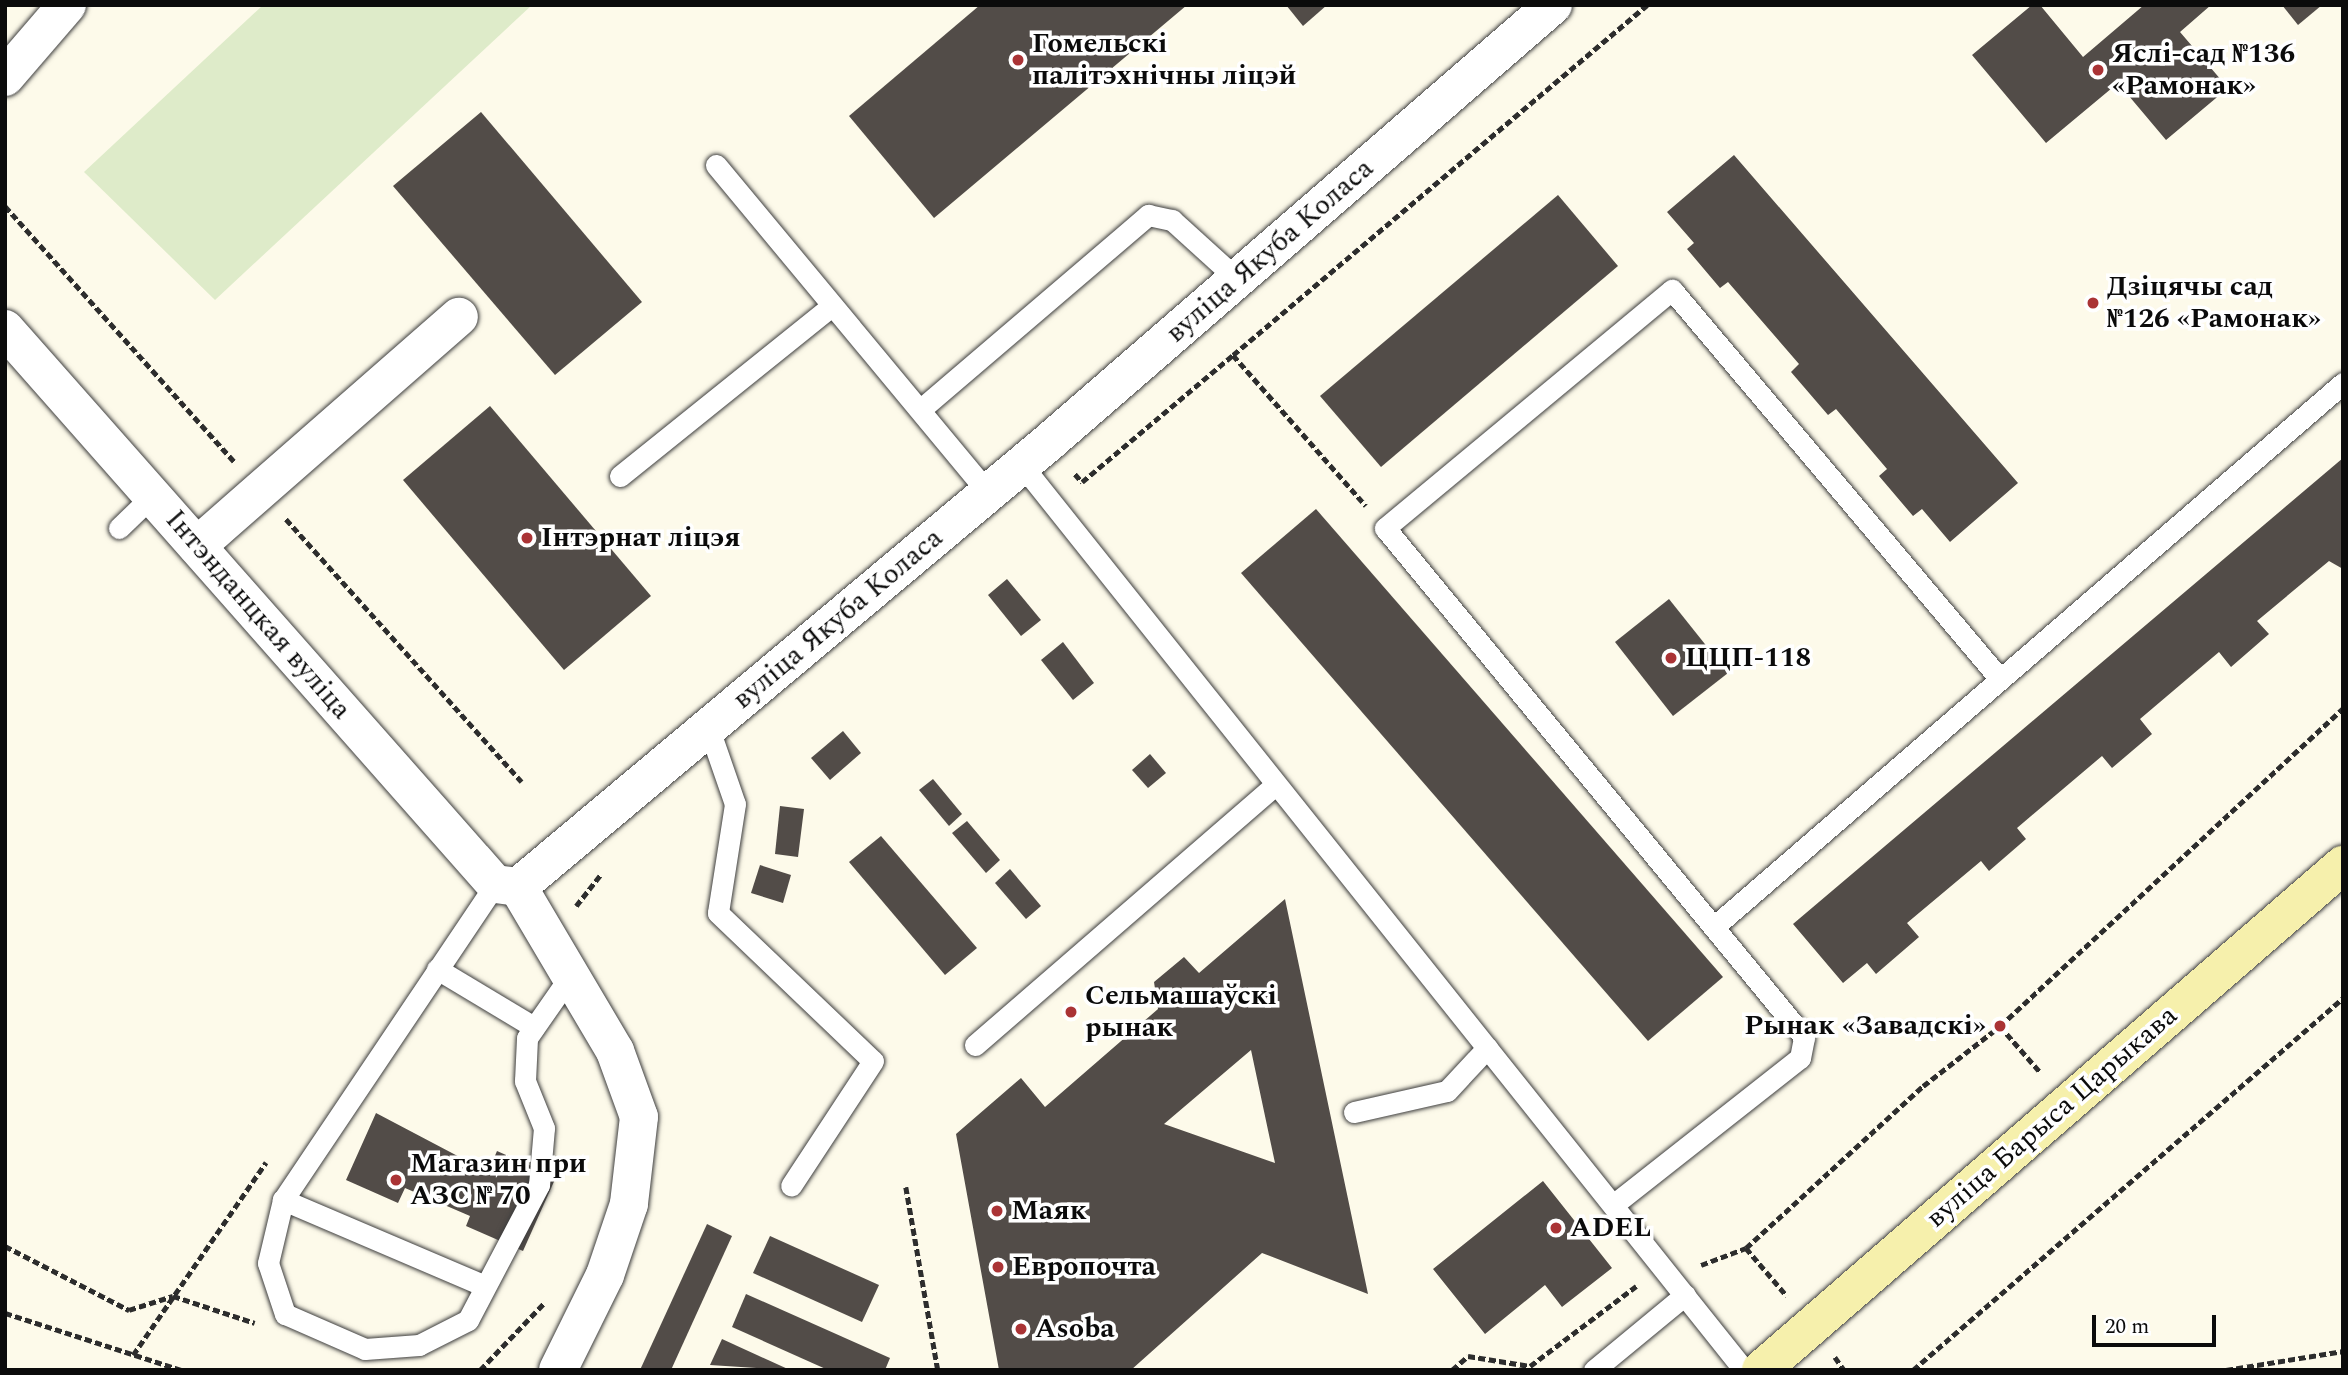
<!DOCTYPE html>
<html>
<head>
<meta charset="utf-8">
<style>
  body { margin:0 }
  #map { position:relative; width:2348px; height:1375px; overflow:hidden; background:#fdfaea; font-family:Spectral,serif }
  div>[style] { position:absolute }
  .pitch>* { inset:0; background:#deebc9 }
  .building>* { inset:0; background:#524c48 }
  .path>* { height:4.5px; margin-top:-2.25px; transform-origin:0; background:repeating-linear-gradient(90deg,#2d2d2d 0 7px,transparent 0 10.5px) }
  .roads { filter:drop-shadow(0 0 2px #3e3e3e) drop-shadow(0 0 2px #3e3e3e) }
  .lane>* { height:21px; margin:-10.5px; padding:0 10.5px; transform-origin:10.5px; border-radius:10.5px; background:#fff }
  .street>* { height:38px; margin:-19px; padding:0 19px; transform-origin:19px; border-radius:19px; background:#fff }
  .secondary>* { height:38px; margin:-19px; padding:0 19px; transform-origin:19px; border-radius:19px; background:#f6f0ac }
  .dots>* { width:19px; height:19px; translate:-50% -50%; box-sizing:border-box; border:4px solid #fff; border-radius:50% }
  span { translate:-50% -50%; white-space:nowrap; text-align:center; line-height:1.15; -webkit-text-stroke:7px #fff; paint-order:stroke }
  .poi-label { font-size:28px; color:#0b0b0b; font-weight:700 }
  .left { translate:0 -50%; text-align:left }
  .right { translate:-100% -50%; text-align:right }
  .street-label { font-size:28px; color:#0b0b0b }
  .frame { position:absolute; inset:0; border:7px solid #0b0b0b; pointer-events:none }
  .scale { position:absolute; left:2092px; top:1315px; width:124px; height:32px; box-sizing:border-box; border:4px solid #0b0b0b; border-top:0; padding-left:9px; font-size:21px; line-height:24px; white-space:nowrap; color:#0b0b0b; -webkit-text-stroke:5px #fff; paint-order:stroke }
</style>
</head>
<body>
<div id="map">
  <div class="pitch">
    <i style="clip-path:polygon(263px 5px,532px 5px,215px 300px,84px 172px)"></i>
  </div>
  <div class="building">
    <i style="clip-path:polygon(980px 5px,1187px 5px,934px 218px,849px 116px)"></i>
    <i style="clip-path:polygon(1286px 5px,1327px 5px,1303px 26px)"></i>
    <i style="clip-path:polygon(2032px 5px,2040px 5px,2083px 57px,2144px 5px,2211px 5px,2180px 32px,2228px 88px,2166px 140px,2118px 83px,2046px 143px,1972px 55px)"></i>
    <i style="clip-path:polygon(2282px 5px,2322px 5px,2298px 25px)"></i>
    <i style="clip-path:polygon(481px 112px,642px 302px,555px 375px,393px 186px)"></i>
    <i style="clip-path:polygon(1734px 155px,2018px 483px,1950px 542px,1922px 509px,1913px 516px,1879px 476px,1887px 469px,1836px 409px,1828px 415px,1791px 372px,1799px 364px,1728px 282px,1720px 288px,1687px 249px,1694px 243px,1667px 212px)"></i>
    <i style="clip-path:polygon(1558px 195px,1618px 266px,1381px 467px,1320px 396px)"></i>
    <i style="clip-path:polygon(490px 406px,651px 596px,564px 670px,403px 480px)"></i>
    <i style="clip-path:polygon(2343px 458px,2343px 569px,2329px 561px,2257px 621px,2269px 634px,2231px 667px,2219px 652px,2140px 719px,2152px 734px,2112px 768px,2102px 756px,2017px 828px,2026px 839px,1989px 871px,1981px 861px,1907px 923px,1919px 937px,1876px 974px,1867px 963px,1843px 983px,1793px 924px)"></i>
    <i style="clip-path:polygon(1316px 509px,1723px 977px,1648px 1041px,1241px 573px)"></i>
    <i style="clip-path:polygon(1007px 579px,1041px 620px,1021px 636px,988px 595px)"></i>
    <i style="clip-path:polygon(1669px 599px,1728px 673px,1673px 716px,1615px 642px)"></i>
    <i style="clip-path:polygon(1063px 642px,1094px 683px,1073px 700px,1041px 660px)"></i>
    <i style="clip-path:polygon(843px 731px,861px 753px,830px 780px,811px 758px)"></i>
    <i style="clip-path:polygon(1150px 754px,1166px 773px,1148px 788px,1132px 770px)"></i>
    <i style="clip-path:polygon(933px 779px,962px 814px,949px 826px,919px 790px)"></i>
    <i style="clip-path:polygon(780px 806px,804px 809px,798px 857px,775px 854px)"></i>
    <i style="clip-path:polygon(967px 821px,1000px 860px,986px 873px,952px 833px)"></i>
    <i style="clip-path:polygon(881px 836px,977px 948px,945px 975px,849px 862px)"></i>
    <i style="clip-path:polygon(760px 865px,791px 875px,783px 903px,751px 893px)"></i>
    <i style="clip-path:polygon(1010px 869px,1041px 906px,1026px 919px,995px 883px)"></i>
    <i style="clip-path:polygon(evenodd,1285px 899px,1368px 1294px,1262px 1253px,1131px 1370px,999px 1370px,956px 1134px,1021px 1078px,1045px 1107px,1158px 1009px,1154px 982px,1184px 957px,1199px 973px,1285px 899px,1251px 1050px,1275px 1163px,1164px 1124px,1251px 1050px)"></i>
    <i style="clip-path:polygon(376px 1113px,488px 1172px,497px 1151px,556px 1177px,523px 1251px,466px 1226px,470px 1216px,405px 1188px,398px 1203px,346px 1180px)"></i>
    <i style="clip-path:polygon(1543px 1181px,1612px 1268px,1562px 1307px,1545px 1285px,1485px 1334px,1433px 1269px)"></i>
    <i style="clip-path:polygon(707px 1224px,732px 1236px,671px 1370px,640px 1370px)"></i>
    <i style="clip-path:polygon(770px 1236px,879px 1285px,862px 1322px,753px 1273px)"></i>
    <i style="clip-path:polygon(746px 1294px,890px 1358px,885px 1370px,828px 1370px,732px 1327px)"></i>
    <i style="clip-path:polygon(722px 1339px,790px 1370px,710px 1365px)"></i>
  </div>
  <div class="path">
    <i style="left:5px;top:206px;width:343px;rotate:48.1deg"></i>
    <i style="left:1233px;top:355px;width:542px;rotate:-40.21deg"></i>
    <i style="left:1075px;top:474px;width:11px;rotate:49deg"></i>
    <i style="left:1082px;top:482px;width:197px;rotate:-40.1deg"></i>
    <i style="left:1233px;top:355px;width:201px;rotate:48.6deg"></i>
    <i style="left:286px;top:519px;width:353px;rotate:48.1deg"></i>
    <i style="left:576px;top:906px;width:39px;rotate:-52deg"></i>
    <i style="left:2000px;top:1026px;width:62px;rotate:48.9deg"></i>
    <i style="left:906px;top:1187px;width:186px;rotate:80.1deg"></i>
    <i style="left:5px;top:1246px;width:140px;rotate:27.3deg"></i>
    <i style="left:129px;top:1310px;width:46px;rotate:-17.7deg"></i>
    <i style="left:173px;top:1296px;width:86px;rotate:18.2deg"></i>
    <i style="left:1746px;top:1248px;width:63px;rotate:49.5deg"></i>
    <i style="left:1701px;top:1265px;width:48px;rotate:-20.7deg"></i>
    <i style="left:1746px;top:1248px;width:240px;rotate:-42.5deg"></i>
    <i style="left:1923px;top:1086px;width:98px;rotate:-37.9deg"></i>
    <i style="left:2000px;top:1026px;width:468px;rotate:-42.8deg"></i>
    <i style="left:5px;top:1313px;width:185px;rotate:17.9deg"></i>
    <i style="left:133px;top:1355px;width:234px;rotate:-55.4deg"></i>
    <i style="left:1835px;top:1357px;width:16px;rotate:55deg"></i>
    <i style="left:480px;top:1370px;width:93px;rotate:-46.3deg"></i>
    <i style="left:1452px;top:1370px;width:21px;rotate:-41deg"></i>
    <i style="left:1468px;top:1356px;width:63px;rotate:9.2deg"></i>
    <i style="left:1530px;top:1366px;width:133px;rotate:-37deg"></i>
    <i style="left:1913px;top:1370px;width:569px;rotate:-40.86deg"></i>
    <i style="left:2226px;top:1370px;width:119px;rotate:-9.2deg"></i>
  </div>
  <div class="roads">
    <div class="lane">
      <i style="left:716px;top:165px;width:425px;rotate:50.3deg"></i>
      <i style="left:921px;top:409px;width:299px;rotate:-40.5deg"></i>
      <i style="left:1148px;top:215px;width:25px;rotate:12deg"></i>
      <i style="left:1172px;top:220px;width:88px;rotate:42.2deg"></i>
      <i style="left:1021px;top:464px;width:1159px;rotate:51.41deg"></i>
      <i style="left:620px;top:476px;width:270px;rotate:-38.8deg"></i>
      <i style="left:119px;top:528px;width:46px;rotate:-44.1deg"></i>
      <i style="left:709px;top:729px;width:79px;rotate:70.9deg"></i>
      <i style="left:735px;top:804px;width:110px;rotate:98.9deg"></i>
      <i style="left:718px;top:913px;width:214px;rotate:43.7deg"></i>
      <i style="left:873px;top:1061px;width:149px;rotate:123.3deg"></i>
      <i style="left:1716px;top:925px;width:829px;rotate:-40.84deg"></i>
      <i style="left:437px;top:969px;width:113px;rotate:30.9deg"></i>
      <i style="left:975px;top:1045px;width:398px;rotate:-40.9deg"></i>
      <i style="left:1354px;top:1112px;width:95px;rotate:-12.7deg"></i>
      <i style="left:1447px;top:1091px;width:59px;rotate:-47.1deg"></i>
      <i style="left:283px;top:1200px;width:65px;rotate:103.4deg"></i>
      <i style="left:268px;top:1263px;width:54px;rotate:71.6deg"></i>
      <i style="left:285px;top:1314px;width:87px;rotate:23.6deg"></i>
      <i style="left:365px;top:1349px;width:54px;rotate:-4.2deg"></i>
      <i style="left:419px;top:1345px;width:55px;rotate:-27deg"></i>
      <i style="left:468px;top:1320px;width:153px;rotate:-62.3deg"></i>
      <i style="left:539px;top:1185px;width:57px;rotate:-85deg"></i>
      <i style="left:544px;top:1128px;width:51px;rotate:-112deg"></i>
      <i style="left:525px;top:1081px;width:43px;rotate:-87.3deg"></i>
      <i style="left:527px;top:1038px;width:77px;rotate:-55.1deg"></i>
      <i style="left:1613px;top:1205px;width:238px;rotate:-38.2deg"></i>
      <i style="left:1800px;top:1058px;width:21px;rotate:-79deg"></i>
      <i style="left:1804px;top:1037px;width:659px;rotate:-129.46deg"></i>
      <i style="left:1385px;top:528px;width:373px;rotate:-39.7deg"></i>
      <i style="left:1672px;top:290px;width:509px;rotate:49.86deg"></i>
      <i style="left:485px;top:1286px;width:220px;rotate:-156.9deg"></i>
      <i style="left:283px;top:1200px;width:381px;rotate:-56.1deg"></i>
      <i style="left:1594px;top:1370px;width:118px;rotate:-39.5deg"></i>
    </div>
    <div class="street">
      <i style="left:5px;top:77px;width:95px;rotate:-49.3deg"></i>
      <i style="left:5px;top:329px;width:740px;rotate:48.56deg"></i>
      <i style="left:495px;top:884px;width:23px;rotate:7deg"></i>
      <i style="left:197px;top:546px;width:348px;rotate:-41.2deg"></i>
      <i style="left:518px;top:887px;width:693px;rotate:-39.96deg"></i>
      <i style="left:1049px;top:442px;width:667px;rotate:-40.93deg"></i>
      <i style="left:518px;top:887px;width:191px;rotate:59.4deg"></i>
      <i style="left:615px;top:1051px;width:70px;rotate:70deg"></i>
      <i style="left:639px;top:1117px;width:88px;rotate:96.6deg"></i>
      <i style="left:629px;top:1204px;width:75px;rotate:108.7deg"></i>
      <i style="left:605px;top:1275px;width:106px;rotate:116.3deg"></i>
    </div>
    <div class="secondary">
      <i style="left:1761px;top:1370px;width:771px;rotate:-40.95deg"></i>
    </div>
  </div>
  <div class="dots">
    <i style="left:1018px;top:60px;background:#aa3335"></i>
    <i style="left:2098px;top:70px;background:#aa3335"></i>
    <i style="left:2093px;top:303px;background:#aa3335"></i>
    <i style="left:527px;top:538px;background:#aa3335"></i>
    <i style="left:1671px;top:658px;background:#aa3335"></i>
    <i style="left:1071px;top:1012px;background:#aa3335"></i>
    <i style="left:2000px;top:1026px;background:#aa3335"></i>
    <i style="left:396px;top:1180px;background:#aa3335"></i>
    <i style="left:997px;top:1211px;background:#aa3335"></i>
    <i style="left:1556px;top:1228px;background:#aa3335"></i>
    <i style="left:998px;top:1267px;background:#aa3335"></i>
    <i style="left:1021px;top:1329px;background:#aa3335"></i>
  </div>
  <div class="poi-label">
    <span class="left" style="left:1032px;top:60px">Гомельскі<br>палітэхнічны ліцэй</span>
    <span class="left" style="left:2112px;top:70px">Яслі-сад №136<br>«Рамонак»</span>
    <span class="left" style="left:2107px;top:303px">Дзіцячы сад<br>№126 «Рамонак»</span>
    <span class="left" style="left:541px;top:538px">Інтэрнат ліцэя</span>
    <span class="left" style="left:1685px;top:658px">ЦЦП-118</span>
    <span class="left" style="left:1085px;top:1012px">Сельмашаўскі<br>рынак</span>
    <span class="right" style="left:1986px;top:1026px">Рынак «Завадскі»</span>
    <span class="left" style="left:410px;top:1180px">Магазин при<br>АЗС № 70</span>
    <span class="left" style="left:1011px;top:1211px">Маяк</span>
    <span class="left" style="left:1570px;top:1228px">ADEL</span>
    <span class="left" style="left:1012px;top:1267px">Европочта</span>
    <span class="left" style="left:1035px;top:1329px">Asoba</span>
  </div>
  <div class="street-label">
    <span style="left:1270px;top:251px;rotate:-41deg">вуліца Якуба Коласа</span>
    <span style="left:258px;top:615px;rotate:49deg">Інтэнданцкая вуліца</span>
    <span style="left:838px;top:619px;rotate:-40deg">вуліца Якуба Коласа</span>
    <span style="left:2052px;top:1117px;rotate:-41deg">вуліца Барыса Царыкава</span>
  </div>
  <div class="frame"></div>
  <div class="scale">20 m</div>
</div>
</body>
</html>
